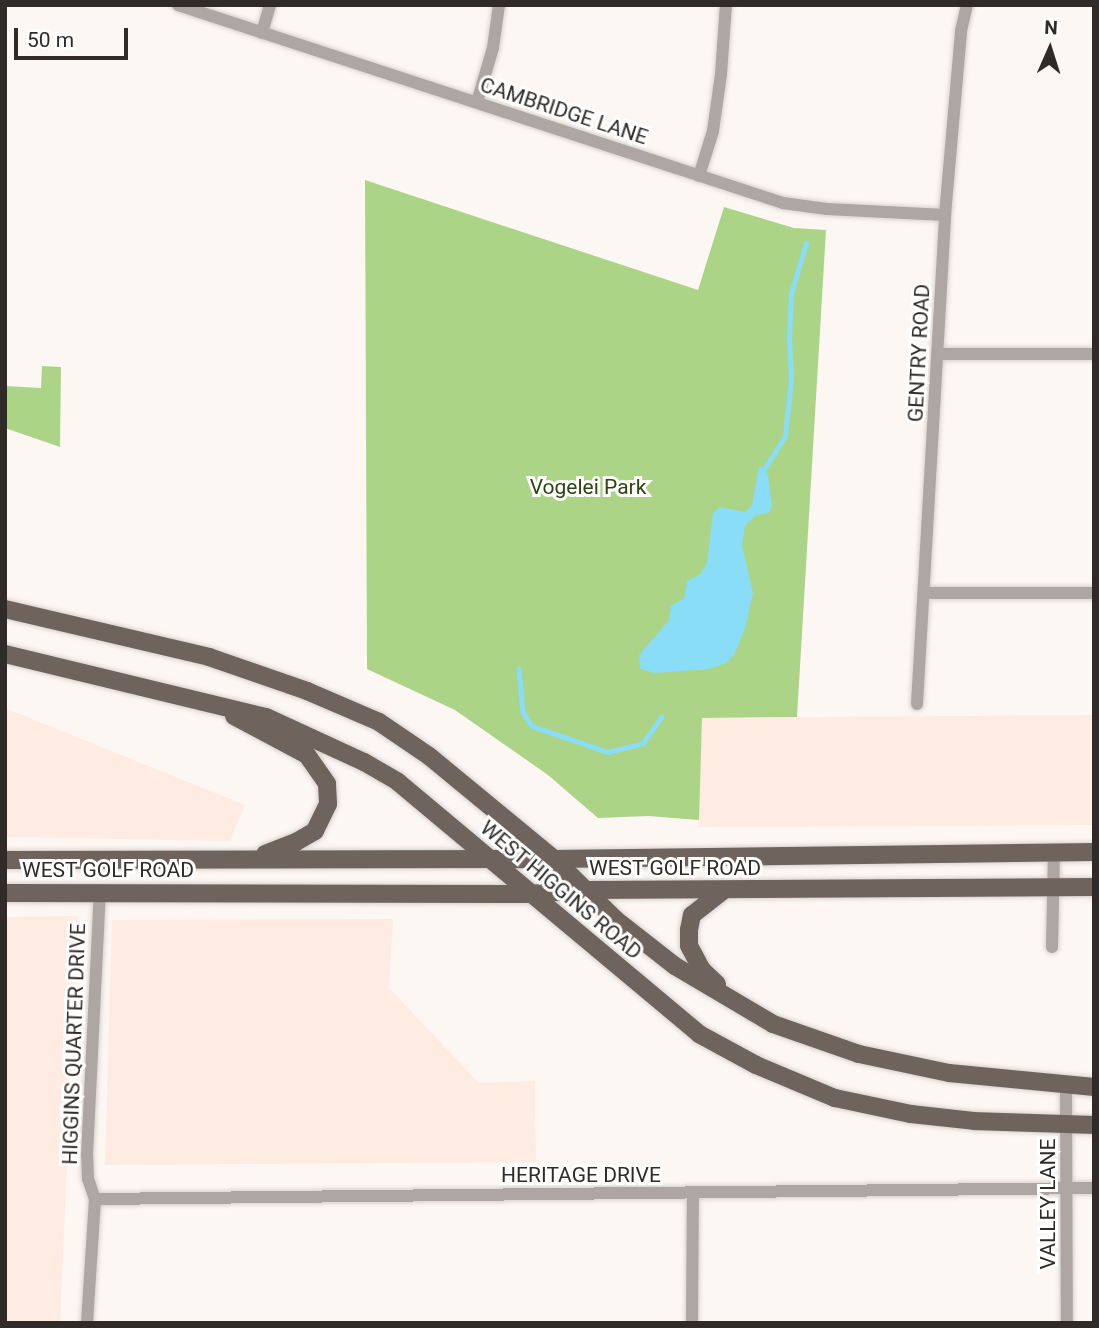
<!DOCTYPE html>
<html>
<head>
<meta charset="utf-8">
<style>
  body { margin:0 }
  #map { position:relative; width:1099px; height:1328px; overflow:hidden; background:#fdf7f3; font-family:Roboto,sans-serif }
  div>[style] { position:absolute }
  .built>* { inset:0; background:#feece2 }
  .green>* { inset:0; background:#acd486 }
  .water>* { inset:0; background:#89ddf7 }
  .stream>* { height:4.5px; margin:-2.25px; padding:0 2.25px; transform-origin:2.25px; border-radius:2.25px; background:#89ddf7 }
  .roads { filter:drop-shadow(0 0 2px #d8d2ce) drop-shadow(0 0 2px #d8d2ce) }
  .minor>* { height:12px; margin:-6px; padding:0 6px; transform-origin:6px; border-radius:6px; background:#ada6a3 }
  .primary>* { height:18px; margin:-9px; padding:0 9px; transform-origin:9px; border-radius:9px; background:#6e645d }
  span { translate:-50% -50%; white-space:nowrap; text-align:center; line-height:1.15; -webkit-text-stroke:6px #fff; paint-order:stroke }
  .street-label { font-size:21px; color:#302b28 }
  .park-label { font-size:21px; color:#2c450e }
  .frame { position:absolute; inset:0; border:7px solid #302b28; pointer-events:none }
  .north { position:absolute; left:1015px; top:14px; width:70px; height:70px; -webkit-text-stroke:5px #fff; paint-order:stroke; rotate:3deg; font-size:19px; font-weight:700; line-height:28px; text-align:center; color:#302b28 }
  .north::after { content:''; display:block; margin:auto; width:24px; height:32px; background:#302b28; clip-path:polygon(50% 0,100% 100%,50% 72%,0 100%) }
  .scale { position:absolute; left:14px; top:28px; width:114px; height:32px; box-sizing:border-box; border:4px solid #302b28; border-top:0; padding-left:9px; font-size:21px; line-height:24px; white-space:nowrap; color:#302b28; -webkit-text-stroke:5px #fff; paint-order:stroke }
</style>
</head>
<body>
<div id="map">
  <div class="built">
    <i style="clip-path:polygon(5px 708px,245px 805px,230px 841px,5px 837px)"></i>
    <i style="clip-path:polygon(1094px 715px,1094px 825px,698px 827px,702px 718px)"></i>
    <i style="clip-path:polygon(78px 916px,60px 1323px,5px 1323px,5px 917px)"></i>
    <i style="clip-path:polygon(393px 919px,389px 988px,479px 1083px,535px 1081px,536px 1162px,105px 1165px,112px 920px)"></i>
  </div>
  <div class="green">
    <i style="clip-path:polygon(365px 180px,698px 290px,724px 207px,794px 228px,826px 230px,797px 717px,702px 718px,699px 820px,648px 816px,598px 818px,548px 775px,455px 710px,367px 669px)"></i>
    <i style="clip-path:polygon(42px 366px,61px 367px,60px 447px,5px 428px,5px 386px,41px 388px)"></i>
  </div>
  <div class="water">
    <i style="clip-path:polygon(759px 466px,765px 468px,768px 475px,772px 506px,769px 513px,756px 515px,745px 526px,742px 545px,753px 593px,745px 629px,734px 655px,726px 663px,709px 669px,655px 673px,640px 669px,639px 655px,669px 620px,671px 606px,684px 598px,687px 581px,701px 574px,707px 562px,713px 513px,720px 507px,745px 512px,752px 506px)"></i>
  </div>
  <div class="stream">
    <i style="left:765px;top:468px;width:38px;rotate:-58deg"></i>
    <i style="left:785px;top:436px;width:56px;rotate:-83.9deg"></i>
    <i style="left:791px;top:380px;width:43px;rotate:-92.7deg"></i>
    <i style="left:789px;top:337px;width:43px;rotate:-87.3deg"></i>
    <i style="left:791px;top:294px;width:53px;rotate:-73.6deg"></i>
    <i style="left:519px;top:669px;width:43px;rotate:84.7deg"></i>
    <i style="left:523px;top:712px;width:17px;rotate:57deg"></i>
    <i style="left:532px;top:726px;width:80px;rotate:18.9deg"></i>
    <i style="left:608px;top:752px;width:36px;rotate:-14deg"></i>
    <i style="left:643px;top:743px;width:32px;rotate:-55deg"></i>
  </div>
  <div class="roads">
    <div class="minor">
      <i style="left:178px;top:5px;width:637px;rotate:18.12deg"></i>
      <i style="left:783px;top:203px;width:44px;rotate:7.8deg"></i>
      <i style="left:827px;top:209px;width:118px;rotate:2.9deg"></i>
      <i style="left:262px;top:33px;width:29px;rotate:-74deg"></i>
      <i style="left:477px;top:102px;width:56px;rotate:-73.5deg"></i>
      <i style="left:493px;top:48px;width:43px;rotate:-82.1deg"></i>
      <i style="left:699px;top:176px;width:47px;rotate:-72.7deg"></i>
      <i style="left:713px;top:131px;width:58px;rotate:-82deg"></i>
      <i style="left:721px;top:74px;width:69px;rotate:-85.9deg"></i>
      <i style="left:938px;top:354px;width:156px"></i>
      <i style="left:924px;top:593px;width:170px"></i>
      <i style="left:917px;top:704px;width:490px;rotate:-86.7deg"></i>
      <i style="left:945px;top:215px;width:185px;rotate:-85deg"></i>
      <i style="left:961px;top:31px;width:27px;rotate:-77deg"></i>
      <i style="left:1052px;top:947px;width:94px;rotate:-88.8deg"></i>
      <i style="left:1066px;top:1086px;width:237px;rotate:89.8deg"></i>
      <i style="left:95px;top:1199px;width:999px;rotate:-0.63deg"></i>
      <i style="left:87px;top:1323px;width:124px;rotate:-86.3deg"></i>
      <i style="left:95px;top:1199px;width:21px;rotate:-109deg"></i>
      <i style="left:88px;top:1179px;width:24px;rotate:-92deg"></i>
      <i style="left:87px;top:1155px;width:263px;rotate:-87.2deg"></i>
      <i style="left:692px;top:1323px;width:129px;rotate:-89.6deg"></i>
    </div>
    <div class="primary">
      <i style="left:5px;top:609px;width:210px;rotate:13.2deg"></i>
      <i style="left:209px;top:657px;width:104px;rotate:19.1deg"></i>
      <i style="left:307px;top:691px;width:78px;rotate:23.3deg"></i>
      <i style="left:379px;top:722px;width:60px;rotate:34.2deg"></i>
      <i style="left:429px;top:756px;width:162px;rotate:39.5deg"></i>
      <i style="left:554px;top:859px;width:86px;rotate:44.5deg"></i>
      <i style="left:615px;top:919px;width:76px;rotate:38.1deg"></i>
      <i style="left:675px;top:966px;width:114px;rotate:30.6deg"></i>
      <i style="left:773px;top:1024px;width:91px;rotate:19.2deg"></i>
      <i style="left:859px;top:1054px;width:92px;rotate:11.9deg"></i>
      <i style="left:949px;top:1073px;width:146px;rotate:5.5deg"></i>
      <i style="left:5px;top:654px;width:268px;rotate:13.6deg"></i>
      <i style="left:266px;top:717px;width:108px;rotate:24.7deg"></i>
      <i style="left:364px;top:762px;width:39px;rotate:30deg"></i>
      <i style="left:398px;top:782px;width:393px;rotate:39.9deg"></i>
      <i style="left:699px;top:1034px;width:65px;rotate:28.5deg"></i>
      <i style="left:756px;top:1065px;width:86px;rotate:22.7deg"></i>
      <i style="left:835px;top:1098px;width:78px;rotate:11.9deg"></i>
      <i style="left:911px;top:1114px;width:63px;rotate:6.3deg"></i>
      <i style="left:974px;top:1121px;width:120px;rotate:1.9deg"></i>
      <i style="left:234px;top:716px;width:83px;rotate:28.1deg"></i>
      <i style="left:307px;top:755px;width:35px;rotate:55deg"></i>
      <i style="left:327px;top:784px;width:20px;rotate:87deg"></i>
      <i style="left:328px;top:804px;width:30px;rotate:116deg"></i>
      <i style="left:315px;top:831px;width:22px;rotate:150deg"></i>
      <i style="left:296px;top:842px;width:33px;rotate:159deg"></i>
      <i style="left:5px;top:860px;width:549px;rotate:-0.1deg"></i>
      <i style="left:554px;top:859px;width:540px;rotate:-0.74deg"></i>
      <i style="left:5px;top:893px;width:523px;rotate:0.11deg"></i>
      <i style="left:528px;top:894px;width:58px;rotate:-3.9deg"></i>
      <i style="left:586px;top:890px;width:508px;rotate:-0.34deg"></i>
      <i style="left:717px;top:984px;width:21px;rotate:-137deg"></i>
      <i style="left:702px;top:970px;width:27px;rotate:-118deg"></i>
      <i style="left:689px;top:946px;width:16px;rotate:-90deg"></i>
      <i style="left:689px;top:930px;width:15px;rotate:-79deg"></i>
      <i style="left:692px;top:915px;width:39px;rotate:-38deg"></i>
    </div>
  </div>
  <div class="street-label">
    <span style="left:564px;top:111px;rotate:18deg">CAMBRIDGE LANE</span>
    <span style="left:919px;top:353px;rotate:-87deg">GENTRY ROAD</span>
    <span style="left:675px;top:868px">WEST GOLF ROAD</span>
    <span style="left:108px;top:870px">WEST GOLF ROAD</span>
    <span style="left:561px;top:890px;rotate:40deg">WEST HIGGINS ROAD</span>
    <span style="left:74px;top:1044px;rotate:-88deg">HIGGINS QUARTER DRIVE</span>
    <span style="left:581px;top:1175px">HERITAGE DRIVE</span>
    <span style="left:1048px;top:1204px;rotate:-90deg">VALLEY LANE</span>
  </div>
  <div class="park-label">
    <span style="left:588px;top:487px">Vogelei Park</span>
  </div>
  <div class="frame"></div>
  <div class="north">N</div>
  <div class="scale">50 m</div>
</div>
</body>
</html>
